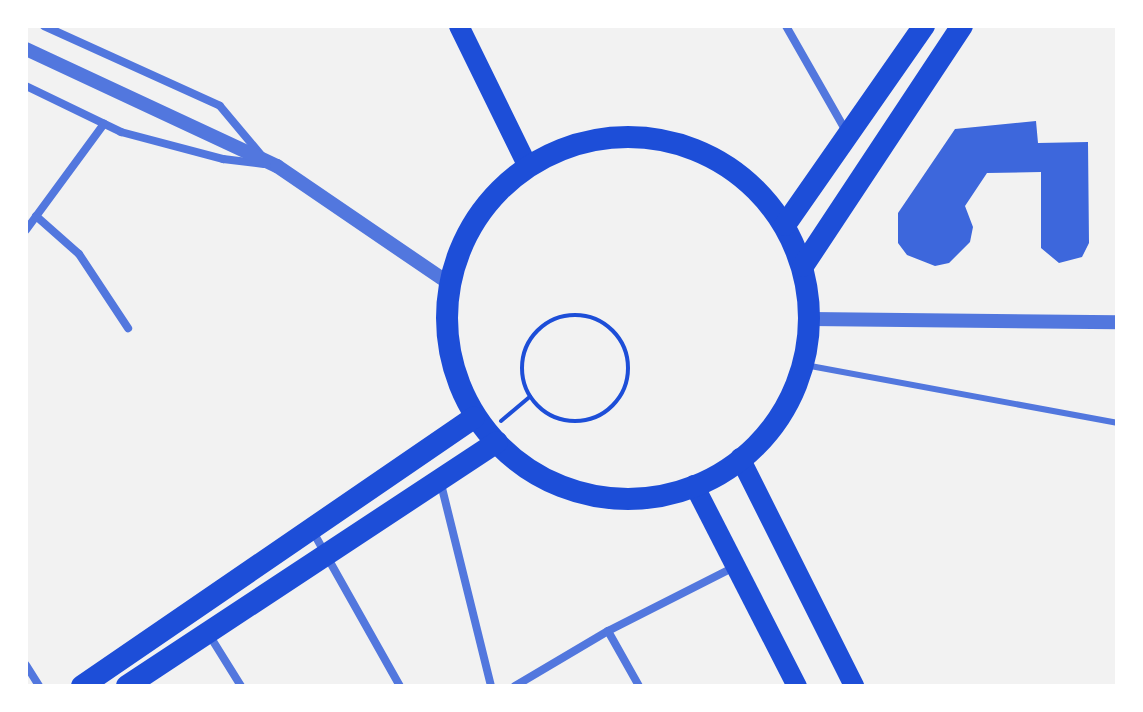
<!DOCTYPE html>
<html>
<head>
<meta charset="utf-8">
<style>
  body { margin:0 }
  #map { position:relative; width:1143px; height:712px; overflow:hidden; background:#f2f2f2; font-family:Poppins,sans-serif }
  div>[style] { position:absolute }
  .building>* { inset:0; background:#3d67dc }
  .path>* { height:4px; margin:-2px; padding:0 2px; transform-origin:2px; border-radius:2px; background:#1d4ed8 }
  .path>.ring { margin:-2px; padding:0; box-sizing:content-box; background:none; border:4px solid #1d4ed8; border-radius:50% }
  .service>* { height:6px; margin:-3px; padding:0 3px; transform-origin:3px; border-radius:3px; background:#5277de }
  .minor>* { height:8px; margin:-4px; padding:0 4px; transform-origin:4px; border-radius:4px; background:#5277de }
  .tertiary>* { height:14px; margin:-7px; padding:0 7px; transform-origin:7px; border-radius:7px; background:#5277de }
  .primary>* { height:20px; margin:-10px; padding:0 10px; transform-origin:10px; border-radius:10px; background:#1d4ed8 }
  .trunk>* { height:22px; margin:-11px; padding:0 11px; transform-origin:11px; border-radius:11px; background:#1d4ed8 }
  .trunk>.ring { margin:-11px; padding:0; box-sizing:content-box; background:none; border:22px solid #1d4ed8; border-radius:50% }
  span { translate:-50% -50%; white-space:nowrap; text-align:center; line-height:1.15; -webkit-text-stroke:7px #fff; paint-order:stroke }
  .frame { position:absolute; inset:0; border:28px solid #fff; pointer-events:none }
</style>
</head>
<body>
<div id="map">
  <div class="building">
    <i style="clip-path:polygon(1036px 121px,1038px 143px,1088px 142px,1089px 243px,1082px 257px,1059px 263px,1041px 248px,1041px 172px,987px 173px,965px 206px,973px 227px,970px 242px,949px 263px,935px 266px,907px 255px,898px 243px,898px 213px,955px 129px)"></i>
  </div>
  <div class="path">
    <i class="ring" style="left:522px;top:315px;width:102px;height:102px"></i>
    <i style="left:501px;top:421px;width:38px;rotate:-40deg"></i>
  </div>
  <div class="service">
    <i style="left:805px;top:365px;width:317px;rotate:10.5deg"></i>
  </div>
  <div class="minor">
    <i style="left:44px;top:26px;width:193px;rotate:24.4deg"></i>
    <i style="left:220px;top:106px;width:65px;rotate:50deg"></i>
    <i style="left:786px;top:26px;width:123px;rotate:60.3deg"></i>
    <i style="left:26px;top:86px;width:106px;rotate:25.8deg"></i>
    <i style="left:121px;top:132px;width:106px;rotate:14.8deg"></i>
    <i style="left:223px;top:159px;width:41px;rotate:7deg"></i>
    <i style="left:36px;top:216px;width:57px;rotate:41.5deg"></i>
    <i style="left:79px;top:254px;width:89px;rotate:56.5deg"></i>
    <i style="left:26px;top:230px;width:132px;rotate:-53.7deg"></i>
    <i style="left:441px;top:484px;width:208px;rotate:76.1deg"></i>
    <i style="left:312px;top:530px;width:179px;rotate:60.6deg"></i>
    <i style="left:608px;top:631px;width:141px;rotate:-26.9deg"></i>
    <i style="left:208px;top:633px;width:62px;rotate:58.1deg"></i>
    <i style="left:26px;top:665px;width:25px;rotate:58deg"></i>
    <i style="left:515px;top:686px;width:108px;rotate:-30.6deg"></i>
    <i style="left:608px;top:631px;width:63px;rotate:60.6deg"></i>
  </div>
  <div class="tertiary">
    <i style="left:26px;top:49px;width:277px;rotate:25deg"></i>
    <i style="left:277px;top:166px;width:206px;rotate:34.3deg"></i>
    <i style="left:811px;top:319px;width:306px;rotate:0.6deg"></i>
  </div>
  <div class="primary">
    <i style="left:459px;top:26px;width:155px;rotate:63.9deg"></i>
    <i style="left:740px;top:458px;width:255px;rotate:63.4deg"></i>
    <i style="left:694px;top:485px;width:226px;rotate:62.9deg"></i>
  </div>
  <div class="trunk">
    <i class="ring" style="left:447px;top:137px;width:340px;height:340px"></i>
    <i style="left:785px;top:225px;width:243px;rotate:-55.1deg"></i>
    <i style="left:803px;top:266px;width:288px;rotate:-56.5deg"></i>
    <i style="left:82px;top:686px;width:475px;rotate:-34.4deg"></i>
    <i style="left:127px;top:686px;width:443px;rotate:-33.4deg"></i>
  </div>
  <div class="frame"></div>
</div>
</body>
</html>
